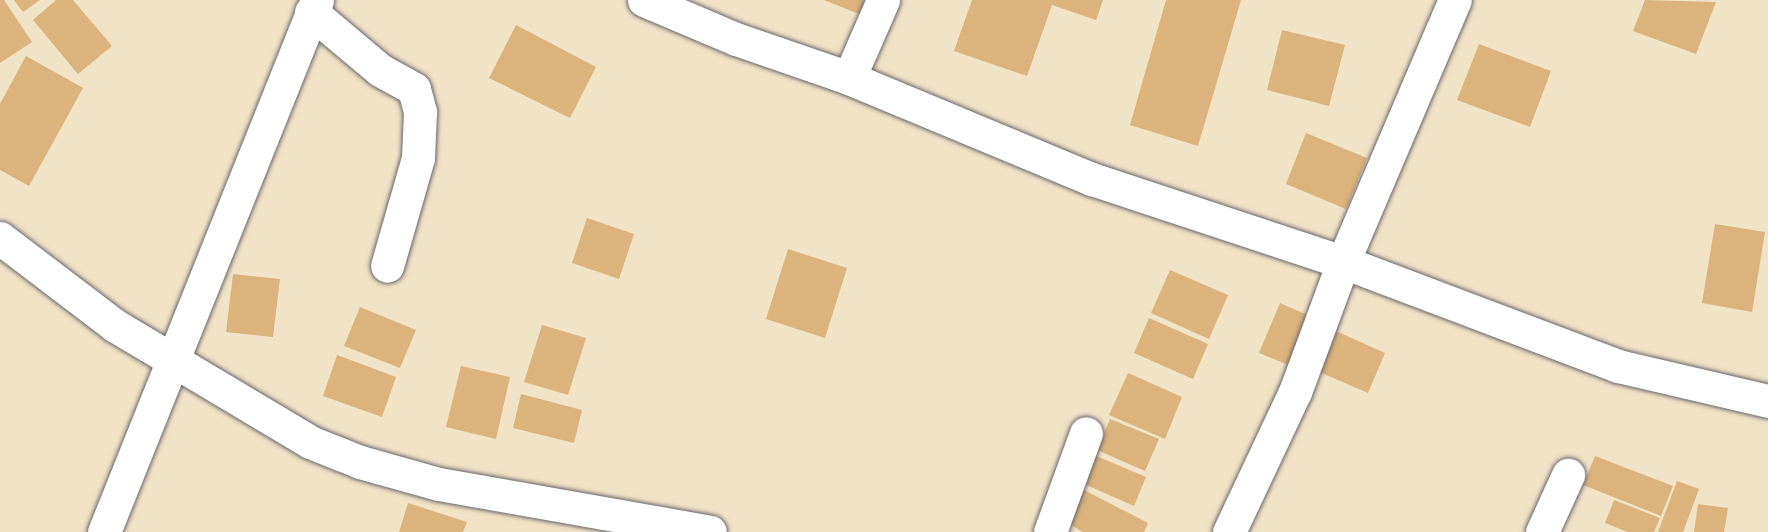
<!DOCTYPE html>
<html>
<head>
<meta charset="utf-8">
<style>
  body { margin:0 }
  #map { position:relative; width:1768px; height:532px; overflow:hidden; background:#f1e3c6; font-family:"Playpen Sans",sans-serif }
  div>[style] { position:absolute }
  .building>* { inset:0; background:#dcb37c }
  .roads { filter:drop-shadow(0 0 2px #6a666c) drop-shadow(0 0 2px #6a666c) }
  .minor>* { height:33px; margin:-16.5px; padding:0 16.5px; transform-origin:16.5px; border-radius:16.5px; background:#fff }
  span { translate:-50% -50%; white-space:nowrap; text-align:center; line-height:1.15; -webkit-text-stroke:4.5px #fdfcf7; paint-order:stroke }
</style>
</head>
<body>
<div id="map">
  <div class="building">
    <i style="clip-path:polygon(0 0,4px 0,32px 42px,0 63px)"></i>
    <i style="clip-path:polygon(14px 0,40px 0,23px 12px)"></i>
    <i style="clip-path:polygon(56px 0,73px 0,112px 46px,78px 74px,33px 20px)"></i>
    <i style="clip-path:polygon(824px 0,865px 0,859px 14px)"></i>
    <i style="clip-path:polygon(972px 0,1103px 0,1096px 20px,1052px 5px,1027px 76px,954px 51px)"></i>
    <i style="clip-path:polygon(1166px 0,1241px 0,1198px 146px,1130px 125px)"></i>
    <i style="clip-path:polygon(1645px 0,1716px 2px,1696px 54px,1633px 31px)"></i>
    <i style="clip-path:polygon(516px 25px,596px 67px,570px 118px,489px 78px)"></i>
    <i style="clip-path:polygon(1282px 30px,1345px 45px,1329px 106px,1267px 90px)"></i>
    <i style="clip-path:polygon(1479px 44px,1551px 71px,1530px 127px,1457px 100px)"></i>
    <i style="clip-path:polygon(26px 56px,83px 88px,29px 186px,0 170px,0 104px)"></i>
    <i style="clip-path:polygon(1306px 133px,1367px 158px,1346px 209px,1286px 184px)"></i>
    <i style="clip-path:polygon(587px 218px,634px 234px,619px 279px,572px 263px)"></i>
    <i style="clip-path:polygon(1715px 224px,1765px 232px,1752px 312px,1702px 303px)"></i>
    <i style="clip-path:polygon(788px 249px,847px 268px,825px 338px,766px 319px)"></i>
    <i style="clip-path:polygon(1170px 270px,1228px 295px,1209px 339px,1151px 313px)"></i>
    <i style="clip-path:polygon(233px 274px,280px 279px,273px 337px,226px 332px)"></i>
    <i style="clip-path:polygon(1280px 303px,1312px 317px,1291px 366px,1259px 353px)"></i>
    <i style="clip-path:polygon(360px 307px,416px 330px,400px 368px,344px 346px)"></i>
    <i style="clip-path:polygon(1149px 318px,1208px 344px,1193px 379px,1134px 353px)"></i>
    <i style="clip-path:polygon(542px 325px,586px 338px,568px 395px,524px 382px)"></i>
    <i style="clip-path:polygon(1327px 327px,1385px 353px,1368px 393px,1310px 368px)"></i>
    <i style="clip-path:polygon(337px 355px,396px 377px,382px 417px,323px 396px)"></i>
    <i style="clip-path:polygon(461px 366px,510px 377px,496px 439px,446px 427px)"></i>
    <i style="clip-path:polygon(1128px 373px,1182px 397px,1165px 439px,1109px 415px)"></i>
    <i style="clip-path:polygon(521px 394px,582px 410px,574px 443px,513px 428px)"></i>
    <i style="clip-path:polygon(1110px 419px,1159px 439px,1145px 471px,1097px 450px)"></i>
    <i style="clip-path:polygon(1094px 455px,1146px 477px,1134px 506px,1082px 483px)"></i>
    <i style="clip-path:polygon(1595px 456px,1673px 486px,1661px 516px,1583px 485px)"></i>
    <i style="clip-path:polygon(1677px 481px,1699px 489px,1683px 532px,1658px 532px)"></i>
    <i style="clip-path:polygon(1084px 490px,1148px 523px,1144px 532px,1083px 532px,1067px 523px)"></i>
    <i style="clip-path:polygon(1614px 500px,1660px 518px,1654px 532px,1628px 532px,1605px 523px)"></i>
    <i style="clip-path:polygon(408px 503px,467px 522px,463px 532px,399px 532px)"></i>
    <i style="clip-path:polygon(1698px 504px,1728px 508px,1724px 532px,1694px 532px)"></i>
  </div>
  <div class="roads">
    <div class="minor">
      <i style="left:644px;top:0;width:100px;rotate:23deg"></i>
      <i style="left:736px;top:39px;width:120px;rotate:19deg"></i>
      <i style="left:849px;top:78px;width:263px;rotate:22.6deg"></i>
      <i style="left:1092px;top:179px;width:264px;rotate:18.3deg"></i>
      <i style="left:1343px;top:262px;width:294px;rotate:20.7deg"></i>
      <i style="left:1618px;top:366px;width:154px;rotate:13.1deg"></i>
      <i style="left:311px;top:12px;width:90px;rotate:40deg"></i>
      <i style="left:380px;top:70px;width:39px;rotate:29deg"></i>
      <i style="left:414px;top:89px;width:24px;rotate:75deg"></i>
      <i style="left:420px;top:112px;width:46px;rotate:92.5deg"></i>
      <i style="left:418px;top:158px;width:112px;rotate:106deg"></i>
      <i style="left:849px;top:78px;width:85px;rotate:-66.4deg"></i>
      <i style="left:0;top:238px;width:143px;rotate:37.3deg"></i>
      <i style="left:114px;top:325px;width:228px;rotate:30.8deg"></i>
      <i style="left:310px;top:442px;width:54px;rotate:21.8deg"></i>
      <i style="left:360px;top:462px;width:82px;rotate:15.6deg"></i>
      <i style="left:439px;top:484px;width:275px;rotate:10deg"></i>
      <i style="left:104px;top:532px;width:573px;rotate:-68.18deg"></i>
      <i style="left:1050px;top:532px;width:105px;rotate:-70deg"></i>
      <i style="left:1229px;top:532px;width:155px;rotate:-64.8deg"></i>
      <i style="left:1295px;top:392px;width:139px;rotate:-69.7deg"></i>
      <i style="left:1343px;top:262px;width:285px;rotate:-66.9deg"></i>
      <i style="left:1542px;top:532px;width:63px;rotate:-65.5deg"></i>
    </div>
  </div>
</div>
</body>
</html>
